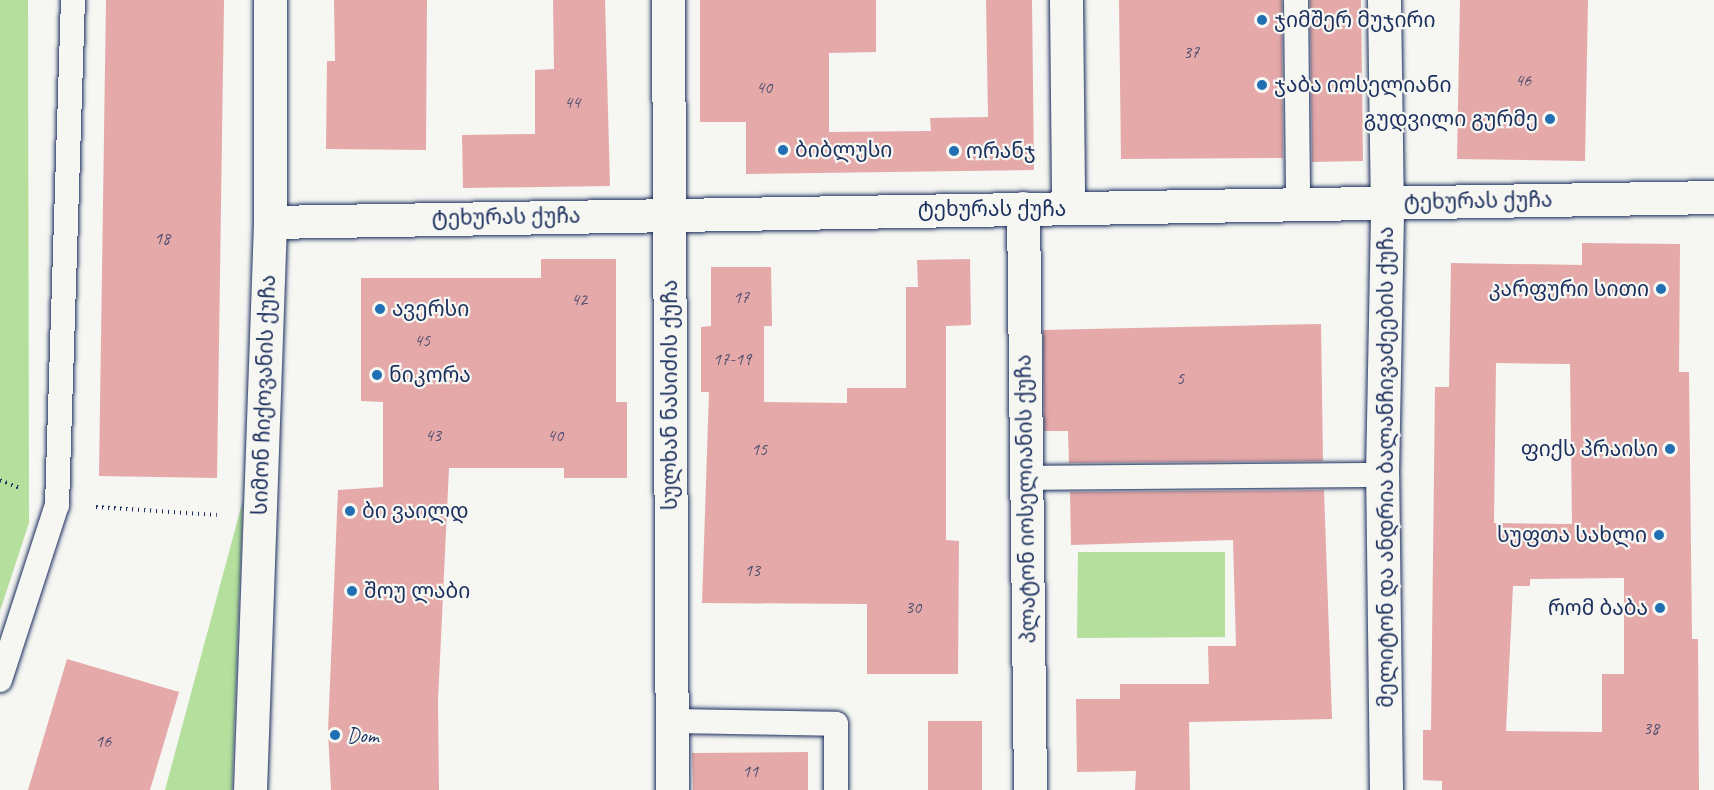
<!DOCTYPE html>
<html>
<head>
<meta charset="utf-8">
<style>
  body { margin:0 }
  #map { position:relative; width:1714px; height:790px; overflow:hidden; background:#f6f6f2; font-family:Caveat,"Noto Sans Georgian",sans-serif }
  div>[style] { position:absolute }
  .green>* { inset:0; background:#b4df9d }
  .building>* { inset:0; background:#e4a9a8 }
  .path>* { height:4px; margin-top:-2px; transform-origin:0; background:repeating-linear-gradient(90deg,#1b2f5e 0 1.5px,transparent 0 6px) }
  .roads { filter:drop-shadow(0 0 2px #1b2f5e) drop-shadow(0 0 2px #1b2f5e) }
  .service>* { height:24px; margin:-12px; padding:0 12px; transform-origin:12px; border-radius:12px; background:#f6f6f2 }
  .minor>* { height:33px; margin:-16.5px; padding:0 16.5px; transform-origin:16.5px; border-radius:16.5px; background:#f6f6f2 }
  .tertiary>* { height:33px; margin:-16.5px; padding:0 16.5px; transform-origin:16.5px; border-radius:16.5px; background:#f6f6f2 }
  .dots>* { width:16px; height:16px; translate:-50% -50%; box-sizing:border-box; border:3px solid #f6f6f2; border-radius:50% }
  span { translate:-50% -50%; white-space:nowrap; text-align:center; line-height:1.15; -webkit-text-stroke:4.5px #f6f6f2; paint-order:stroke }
  .number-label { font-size:18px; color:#4d4e70 }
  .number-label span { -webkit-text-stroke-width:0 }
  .poi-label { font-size:21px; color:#1b2f5e }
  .left { translate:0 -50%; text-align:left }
  .right { translate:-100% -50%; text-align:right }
  .street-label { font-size:21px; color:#1b2f5e }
</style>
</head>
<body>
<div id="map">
  <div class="green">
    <i style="clip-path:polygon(0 0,28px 0,29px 523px,0 611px)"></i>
    <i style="clip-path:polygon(243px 500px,232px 790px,165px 790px)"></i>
    <i style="clip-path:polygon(1078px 552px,1225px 552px,1225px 637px,1077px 638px)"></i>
  </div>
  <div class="building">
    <i style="clip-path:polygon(106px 0,224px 0,217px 478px,99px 476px)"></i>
    <i style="clip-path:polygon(334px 0,427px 0,426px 150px,326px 149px,327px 61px,335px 61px)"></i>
    <i style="clip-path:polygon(553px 0,605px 0,610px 186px,463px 188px,462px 135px,535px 134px,535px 70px,554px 69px)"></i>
    <i style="clip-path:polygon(700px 0,876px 0,876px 52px,829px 53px,829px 132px,931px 131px,930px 118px,988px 117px,986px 0,1032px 0,1034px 170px,746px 174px,746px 122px,700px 122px)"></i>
    <i style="clip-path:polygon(1119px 0,1282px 0,1283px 158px,1121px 159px)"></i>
    <i style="clip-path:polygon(1310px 0,1361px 0,1363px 161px,1312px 162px)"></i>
    <i style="clip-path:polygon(1460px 0,1588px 0,1585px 161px,1457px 159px)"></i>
    <i style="clip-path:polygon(evenodd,1582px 243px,1680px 244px,1679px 372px,1689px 372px,1692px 639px,1698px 639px,1699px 790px,1442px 790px,1442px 781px,1423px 780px,1423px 730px,1431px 730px,1435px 387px,1449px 387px,1451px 263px,1582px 265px,1582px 243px,1496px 363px,1570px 364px,1572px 524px,1494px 523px,1496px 363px,1582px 243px,1624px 578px,1624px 674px,1602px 674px,1602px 732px,1506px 731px,1513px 586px,1530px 586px,1530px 579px,1624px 578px)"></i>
    <i style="clip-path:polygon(541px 259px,616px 259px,616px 402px,627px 402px,627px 478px,564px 478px,564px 468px,449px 468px,438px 701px,439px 790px,331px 790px,328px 731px,338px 490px,383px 487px,383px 402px,361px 401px,361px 278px,541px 278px)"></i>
    <i style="clip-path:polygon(970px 259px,971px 325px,946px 326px,946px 540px,959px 541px,958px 674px,867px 674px,867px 604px,702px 603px,709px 392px,701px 392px,701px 327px,711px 326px,711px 267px,771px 267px,772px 326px,764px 326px,764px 402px,847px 403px,847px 388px,906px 388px,906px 287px,918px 287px,917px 260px)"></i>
    <i style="clip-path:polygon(1321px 324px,1323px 461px,1069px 463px,1068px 431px,1044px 431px,1043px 330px)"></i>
    <i style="clip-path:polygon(1324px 490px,1332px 719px,1189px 722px,1190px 790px,1135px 790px,1136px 771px,1077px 772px,1076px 699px,1120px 699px,1120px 684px,1209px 684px,1208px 646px,1236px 646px,1233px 540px,1071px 545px,1070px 492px)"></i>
    <i style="clip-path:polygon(67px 659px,179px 692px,150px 790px,28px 790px)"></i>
    <i style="clip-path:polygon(928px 721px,982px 721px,982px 790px,928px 790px)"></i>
    <i style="clip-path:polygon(808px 752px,808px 790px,693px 790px,692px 753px)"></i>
  </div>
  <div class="path">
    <i style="left:0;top:480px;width:22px;rotate:22deg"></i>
    <i style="left:96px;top:507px;width:121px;rotate:3.8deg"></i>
  </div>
  <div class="roads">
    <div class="service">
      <i style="left:1296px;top:0;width:204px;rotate:89.4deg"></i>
      <i style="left:1026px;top:478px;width:356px;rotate:-0.5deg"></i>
      <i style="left:0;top:680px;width:184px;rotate:-72deg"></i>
      <i style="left:57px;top:505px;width:505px;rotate:-88.19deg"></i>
      <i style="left:671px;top:721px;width:165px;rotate:1deg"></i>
      <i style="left:836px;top:724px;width:66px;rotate:90deg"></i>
    </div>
    <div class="minor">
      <i style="left:668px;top:0;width:790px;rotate:89.71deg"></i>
      <i style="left:1066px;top:0;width:208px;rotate:89.4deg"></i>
      <i style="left:1384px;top:0;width:203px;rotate:89.2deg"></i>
      <i style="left:1023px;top:208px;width:582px;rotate:89.31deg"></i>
    </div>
    <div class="tertiary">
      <i style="left:270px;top:222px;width:1444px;rotate:-0.99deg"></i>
      <i style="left:250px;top:790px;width:568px;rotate:-87.98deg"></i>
      <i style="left:270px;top:222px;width:222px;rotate:-90deg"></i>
      <i style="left:1386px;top:790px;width:315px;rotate:-90.7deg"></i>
      <i style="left:1382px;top:475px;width:272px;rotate:-88.9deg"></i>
    </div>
  </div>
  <div class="dots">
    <i style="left:1262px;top:20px;background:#1f6fb2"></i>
    <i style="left:1262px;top:85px;background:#1f6fb2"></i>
    <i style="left:1550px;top:119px;background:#1f6fb2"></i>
    <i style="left:783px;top:150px;background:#1f6fb2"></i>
    <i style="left:954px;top:151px;background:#1f6fb2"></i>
    <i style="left:1661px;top:289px;background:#1f6fb2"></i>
    <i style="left:380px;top:309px;background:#1f6fb2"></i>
    <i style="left:377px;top:375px;background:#1f6fb2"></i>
    <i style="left:1670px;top:449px;background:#1f6fb2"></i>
    <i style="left:350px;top:511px;background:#1f6fb2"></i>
    <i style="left:1659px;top:535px;background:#1f6fb2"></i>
    <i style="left:352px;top:591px;background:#1f6fb2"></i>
    <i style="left:1660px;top:608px;background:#1f6fb2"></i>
    <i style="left:335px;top:735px;background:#1f6fb2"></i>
  </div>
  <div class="number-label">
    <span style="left:1191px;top:52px">37</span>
    <span style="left:1523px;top:80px">46</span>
    <span style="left:764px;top:87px">40</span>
    <span style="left:572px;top:102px">44</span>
    <span style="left:162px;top:238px">18</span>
    <span style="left:741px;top:297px">17</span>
    <span style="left:579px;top:299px">42</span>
    <span style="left:422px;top:340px">45</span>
    <span style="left:732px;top:359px">17-19</span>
    <span style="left:1180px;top:378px">5</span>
    <span style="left:433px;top:435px">43</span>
    <span style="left:555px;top:435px">40</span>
    <span style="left:759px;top:449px">15</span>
    <span style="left:752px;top:570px">13</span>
    <span style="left:913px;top:607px">30</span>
    <span style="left:1651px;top:728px">38</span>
    <span style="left:103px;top:741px">16</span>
    <span style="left:750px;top:771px">11</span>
  </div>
  <div class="poi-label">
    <span class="left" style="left:1274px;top:20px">ჯიმშერ მუჯირი</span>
    <span class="left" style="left:1274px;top:85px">ჯაბა იოსელიანი</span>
    <span class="right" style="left:1538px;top:119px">გუდვილი გურმე</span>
    <span class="left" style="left:795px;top:150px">ბიბლუსი</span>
    <span class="left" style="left:966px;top:151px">ორანჯ</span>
    <span class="right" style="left:1649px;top:289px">კარფური სითი</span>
    <span class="left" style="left:392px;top:309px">ავერსი</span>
    <span class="left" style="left:389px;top:375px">ნიკორა</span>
    <span class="right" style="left:1658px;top:449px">ფიქს პრაისი</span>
    <span class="left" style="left:362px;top:511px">ბი ვაილდ</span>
    <span class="right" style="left:1647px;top:535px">სუფთა სახლი</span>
    <span class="left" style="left:364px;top:591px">შოუ ლაბი</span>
    <span class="right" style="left:1648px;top:608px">რომ ბაბა</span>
    <span class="left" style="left:347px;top:735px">Dom</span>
  </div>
  <div class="street-label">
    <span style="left:1478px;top:201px;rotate:-1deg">ტეხურას ქუჩა</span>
    <span style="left:992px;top:209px">ტეხურას ქუჩა</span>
    <span style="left:506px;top:217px;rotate:-1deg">ტეხურას ქუჩა</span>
    <span style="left:264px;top:395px;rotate:-88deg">სიმონ ჩიქოვანის ქუჩა</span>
    <span style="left:670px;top:395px;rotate:-90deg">სულხან ნასიძის ქუჩა</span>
    <span style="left:1386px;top:467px;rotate:-90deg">მელიტონ და ანდრია ბალანჩივაძეების ქუჩა</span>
    <span style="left:1026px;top:499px;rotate:-91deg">პლატონ იოსელიანის ქუჩა</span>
  </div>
</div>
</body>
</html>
